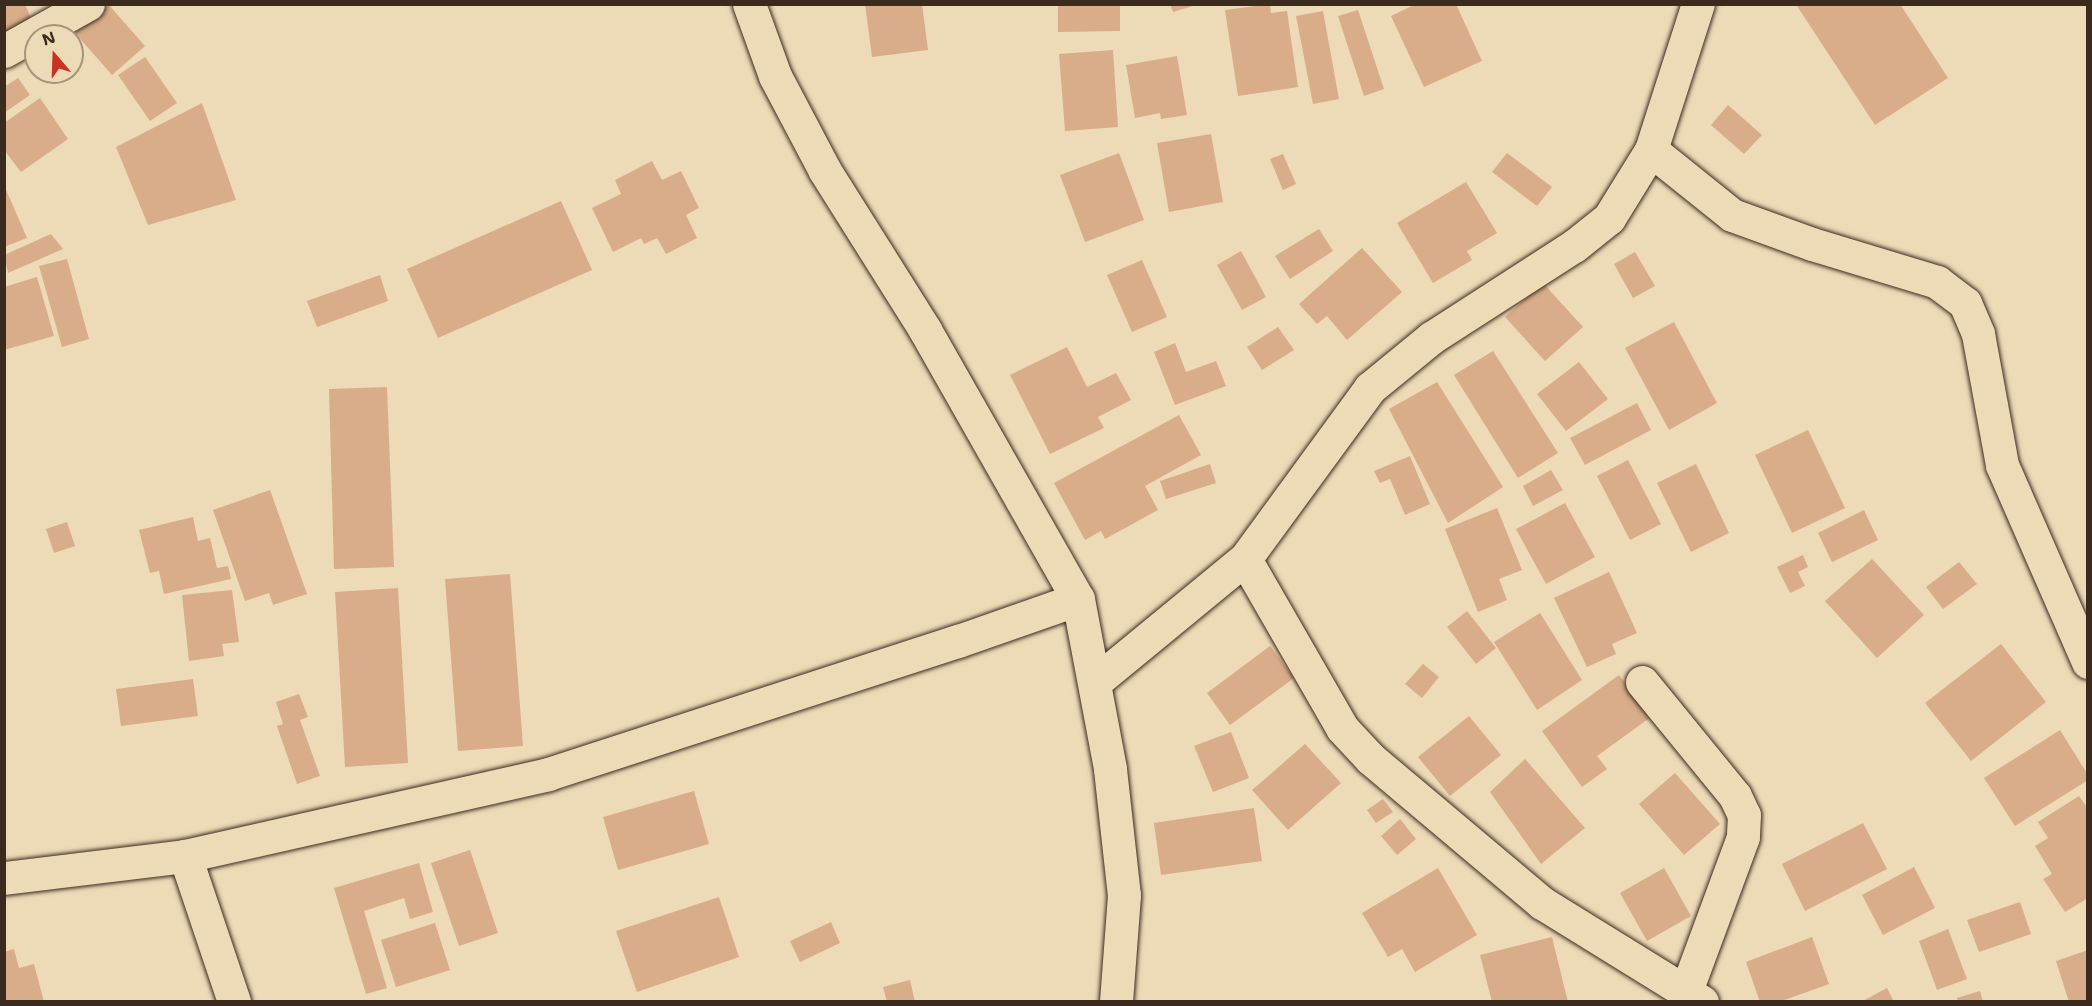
<!DOCTYPE html>
<html>
<head>
<meta charset="utf-8">
<style>
  body { margin:0 }
  #map { position:relative; width:2092px; height:1006px; overflow:hidden; background:#eddab7; font-family:"Shantell Sans",sans-serif }
  div>[style] { position:absolute }
  .building>* { inset:0; background:#d9ad8a }
  .roads { filter:drop-shadow(0 0 2px #3b2a1e) drop-shadow(0 0 2px #3b2a1e) }
  .minor>* { height:33px; margin:-16.5px; padding:0 16.5px; transform-origin:16.5px; border-radius:16.5px; background:#eddab7 }
  span { translate:-50% -50%; white-space:nowrap; text-align:center; line-height:1.15; -webkit-text-stroke:4.5px #eddab7; paint-order:stroke }
  .frame { position:absolute; inset:0; border:6px solid #3b2a1e; pointer-events:none }
  .north { position:absolute; left:24px; top:24px; width:60px; height:60px; box-sizing:border-box; background:#eddab7; border:2px solid #a6947a; border-radius:50%; rotate:341deg; font-size:16px; font-weight:700; line-height:24px; text-align:center; color:#3b2a1e }
  .north::after { content:''; display:block; margin:auto; width:21px; height:27px; background:#c8321e; clip-path:polygon(50% 0,100% 100%,50% 72%,0 100%) }
</style>
</head>
<body>
<div id="map">
  <div class="building">
    <i style="clip-path:polygon(4px 4px,25px 4px,32px 21px,4px 37px)"></i>
    <i style="clip-path:polygon(865px 4px,922px 4px,928px 50px,872px 57px)"></i>
    <i style="clip-path:polygon(1058px 4px,1120px 4px,1120px 31px,1058px 32px)"></i>
    <i style="clip-path:polygon(1170px 4px,1196px 4px,1196px 5px,1173px 12px)"></i>
    <i style="clip-path:polygon(1270px 4px,1271px 13px,1287px 11px,1298px 87px,1238px 96px,1225px 10px)"></i>
    <i style="clip-path:polygon(1416px 4px,1456px 4px,1482px 61px,1424px 87px,1391px 16px)"></i>
    <i style="clip-path:polygon(1800px 4px,1900px 4px,1948px 78px,1875px 125px,1797px 6px)"></i>
    <i style="clip-path:polygon(109px 5px,145px 46px,112px 75px,75px 33px)"></i>
    <i style="clip-path:polygon(1358px 10px,1384px 89px,1364px 96px,1338px 16px)"></i>
    <i style="clip-path:polygon(1323px 11px,1339px 99px,1313px 104px,1296px 16px)"></i>
    <i style="clip-path:polygon(1113px 50px,1118px 127px,1065px 131px,1059px 54px)"></i>
    <i style="clip-path:polygon(1177px 56px,1187px 115px,1161px 119px,1160px 113px,1135px 118px,1126px 65px)"></i>
    <i style="clip-path:polygon(145px 57px,177px 103px,150px 121px,118px 75px)"></i>
    <i style="clip-path:polygon(18px 78px,30px 95px,4px 113px,4px 87px)"></i>
    <i style="clip-path:polygon(40px 98px,68px 139px,21px 172px,4px 150px,4px 123px)"></i>
    <i style="clip-path:polygon(202px 103px,236px 200px,148px 225px,116px 147px)"></i>
    <i style="clip-path:polygon(1728px 105px,1762px 135px,1744px 154px,1711px 125px)"></i>
    <i style="clip-path:polygon(1211px 134px,1223px 202px,1169px 212px,1157px 143px)"></i>
    <i style="clip-path:polygon(1119px 153px,1144px 220px,1085px 242px,1060px 175px)"></i>
    <i style="clip-path:polygon(1507px 153px,1552px 187px,1537px 206px,1492px 172px)"></i>
    <i style="clip-path:polygon(1283px 154px,1296px 184px,1283px 190px,1270px 159px)"></i>
    <i style="clip-path:polygon(652px 161px,662px 180px,681px 171px,699px 208px,686px 215px,697px 238px,666px 254px,657px 238px,644px 244px,641px 238px,613px 252px,592px 208px,621px 194px,615px 180px)"></i>
    <i style="clip-path:polygon(1466px 182px,1497px 233px,1467px 251px,1472px 260px,1433px 283px,1397px 223px)"></i>
    <i style="clip-path:polygon(4px 185px,27px 238px,4px 247px)"></i>
    <i style="clip-path:polygon(561px 201px,592px 270px,438px 338px,407px 269px)"></i>
    <i style="clip-path:polygon(1319px 229px,1333px 251px,1290px 279px,1275px 256px)"></i>
    <i style="clip-path:polygon(51px 234px,63px 249px,8px 273px,4px 255px)"></i>
    <i style="clip-path:polygon(1362px 248px,1402px 292px,1347px 340px,1327px 316px,1317px 324px,1299px 304px)"></i>
    <i style="clip-path:polygon(1241px 251px,1266px 297px,1242px 310px,1217px 265px)"></i>
    <i style="clip-path:polygon(1635px 252px,1655px 286px,1633px 298px,1614px 264px)"></i>
    <i style="clip-path:polygon(67px 259px,89px 339px,62px 347px,39px 266px)"></i>
    <i style="clip-path:polygon(1142px 260px,1167px 317px,1132px 332px,1107px 275px)"></i>
    <i style="clip-path:polygon(380px 275px,388px 301px,317px 327px,307px 301px)"></i>
    <i style="clip-path:polygon(37px 277px,54px 336px,4px 350px,4px 287px)"></i>
    <i style="clip-path:polygon(1543px 283px,1583px 327px,1545px 361px,1505px 317px)"></i>
    <i style="clip-path:polygon(1674px 322px,1717px 403px,1669px 430px,1625px 348px)"></i>
    <i style="clip-path:polygon(1278px 327px,1294px 350px,1262px 370px,1247px 347px)"></i>
    <i style="clip-path:polygon(1175px 343px,1186px 372px,1216px 361px,1226px 386px,1175px 405px,1154px 352px)"></i>
    <i style="clip-path:polygon(1067px 347px,1087px 387px,1116px 373px,1131px 400px,1098px 417px,1104px 428px,1050px 454px,1010px 375px)"></i>
    <i style="clip-path:polygon(1493px 351px,1558px 453px,1518px 478px,1454px 375px)"></i>
    <i style="clip-path:polygon(1579px 362px,1608px 399px,1566px 431px,1537px 394px)"></i>
    <i style="clip-path:polygon(1437px 382px,1503px 487px,1448px 523px,1389px 409px)"></i>
    <i style="clip-path:polygon(387px 387px,394px 567px,334px 569px,329px 389px)"></i>
    <i style="clip-path:polygon(1637px 403px,1651px 430px,1585px 465px,1570px 438px)"></i>
    <i style="clip-path:polygon(1179px 415px,1201px 455px,1145px 486px,1158px 510px,1105px 539px,1101px 531px,1085px 540px,1054px 483px)"></i>
    <i style="clip-path:polygon(1808px 430px,1845px 508px,1792px 533px,1755px 455px)"></i>
    <i style="clip-path:polygon(1410px 456px,1430px 504px,1405px 515px,1390px 479px,1380px 483px,1374px 471px)"></i>
    <i style="clip-path:polygon(1628px 460px,1661px 524px,1630px 540px,1597px 476px)"></i>
    <i style="clip-path:polygon(1210px 464px,1216px 483px,1166px 499px,1160px 481px)"></i>
    <i style="clip-path:polygon(1696px 464px,1729px 533px,1691px 552px,1657px 483px)"></i>
    <i style="clip-path:polygon(1551px 470px,1563px 490px,1533px 506px,1523px 486px)"></i>
    <i style="clip-path:polygon(270px 490px,307px 594px,273px 605px,269px 593px,245px 601px,213px 510px)"></i>
    <i style="clip-path:polygon(1565px 503px,1595px 557px,1546px 584px,1516px 529px)"></i>
    <i style="clip-path:polygon(1497px 508px,1522px 570px,1499px 579px,1507px 600px,1478px 612px,1445px 529px)"></i>
    <i style="clip-path:polygon(1864px 510px,1878px 540px,1832px 562px,1818px 533px)"></i>
    <i style="clip-path:polygon(193px 517px,198px 541px,210px 538px,217px 568px,228px 566px,231px 579px,164px 594px,159px 571px,150px 573px,139px 530px)"></i>
    <i style="clip-path:polygon(67px 522px,75px 546px,54px 553px,46px 529px)"></i>
    <i style="clip-path:polygon(1803px 555px,1808px 567px,1798px 572px,1805px 586px,1790px 593px,1777px 567px)"></i>
    <i style="clip-path:polygon(1872px 559px,1924px 615px,1877px 658px,1825px 601px)"></i>
    <i style="clip-path:polygon(1959px 562px,1977px 584px,1943px 609px,1926px 587px)"></i>
    <i style="clip-path:polygon(1609px 572px,1637px 633px,1612px 644px,1616px 654px,1587px 667px,1554px 598px)"></i>
    <i style="clip-path:polygon(510px 574px,523px 746px,458px 751px,445px 579px)"></i>
    <i style="clip-path:polygon(398px 588px,408px 763px,345px 767px,335px 592px)"></i>
    <i style="clip-path:polygon(232px 590px,239px 642px,222px 644px,224px 656px,189px 661px,182px 595px)"></i>
    <i style="clip-path:polygon(1467px 611px,1496px 648px,1476px 664px,1447px 627px)"></i>
    <i style="clip-path:polygon(1540px 613px,1582px 680px,1537px 710px,1494px 642px)"></i>
    <i style="clip-path:polygon(2001px 644px,2046px 702px,1971px 761px,1925px 703px)"></i>
    <i style="clip-path:polygon(1270px 646px,1294px 678px,1230px 725px,1207px 693px)"></i>
    <i style="clip-path:polygon(1423px 664px,1439px 677px,1422px 698px,1405px 684px)"></i>
    <i style="clip-path:polygon(1619px 675px,1651px 717px,1597px 756px,1607px 769px,1582px 787px,1542px 731px)"></i>
    <i style="clip-path:polygon(193px 679px,198px 716px,121px 726px,116px 689px)"></i>
    <i style="clip-path:polygon(299px 694px,308px 717px,300px 720px,320px 776px,297px 784px,277px 726px,283px 724px,276px 702px)"></i>
    <i style="clip-path:polygon(1469px 716px,1501px 755px,1450px 796px,1418px 757px)"></i>
    <i style="clip-path:polygon(2060px 730px,2088px 775px,2088px 780px,2015px 826px,1984px 778px)"></i>
    <i style="clip-path:polygon(1231px 732px,1249px 778px,1213px 792px,1194px 746px)"></i>
    <i style="clip-path:polygon(1305px 744px,1341px 783px,1288px 830px,1252px 790px)"></i>
    <i style="clip-path:polygon(1525px 759px,1585px 828px,1541px 864px,1490px 792px)"></i>
    <i style="clip-path:polygon(1675px 773px,1720px 824px,1684px 855px,1639px 804px)"></i>
    <i style="clip-path:polygon(694px 791px,709px 844px,618px 870px,603px 817px)"></i>
    <i style="clip-path:polygon(2079px 796px,2088px 809px,2088px 898px,2065px 912px,2043px 879px,2052px 874px,2035px 846px,2048px 838px,2038px 822px)"></i>
    <i style="clip-path:polygon(1383px 799px,1393px 812px,1376px 823px,1367px 810px)"></i>
    <i style="clip-path:polygon(1254px 808px,1262px 861px,1161px 875px,1154px 823px)"></i>
    <i style="clip-path:polygon(1400px 819px,1416px 839px,1397px 855px,1381px 836px)"></i>
    <i style="clip-path:polygon(1863px 823px,1887px 869px,1805px 911px,1782px 864px)"></i>
    <i style="clip-path:polygon(470px 850px,498px 933px,459px 946px,431px 863px)"></i>
    <i style="clip-path:polygon(419px 863px,433px 912px,410px 919px,404px 898px,364px 911px,387px 988px,366px 994px,334px 888px)"></i>
    <i style="clip-path:polygon(1914px 867px,1935px 908px,1883px 935px,1862px 895px)"></i>
    <i style="clip-path:polygon(1438px 868px,1477px 935px,1415px 972px,1402px 949px,1388px 957px,1362px 913px)"></i>
    <i style="clip-path:polygon(1664px 868px,1691px 916px,1647px 941px,1620px 893px)"></i>
    <i style="clip-path:polygon(719px 897px,739px 957px,637px 992px,616px 931px)"></i>
    <i style="clip-path:polygon(2020px 902px,2031px 934px,1979px 952px,1967px 920px)"></i>
    <i style="clip-path:polygon(831px 922px,840px 943px,800px 962px,790px 941px)"></i>
    <i style="clip-path:polygon(435px 923px,450px 970px,396px 987px,381px 940px)"></i>
    <i style="clip-path:polygon(1948px 929px,1967px 979px,1937px 990px,1919px 941px)"></i>
    <i style="clip-path:polygon(1552px 937px,1568px 1002px,1492px 1002px,1480px 955px)"></i>
    <i style="clip-path:polygon(1812px 937px,1829px 984px,1779px 1002px,1760px 1002px,1746px 962px)"></i>
    <i style="clip-path:polygon(14px 949px,19px 968px,34px 964px,44px 1002px,4px 1002px,4px 952px)"></i>
    <i style="clip-path:polygon(2088px 950px,2088px 1002px,2069px 1002px,2056px 961px)"></i>
    <i style="clip-path:polygon(910px 980px,915px 1002px,887px 1002px,883px 987px)"></i>
    <i style="clip-path:polygon(1887px 988px,1894px 1002px,1861px 1002px)"></i>
    <i style="clip-path:polygon(1980px 991px,1983px 1002px,1958px 1002px,1957px 998px)"></i>
  </div>
  <div class="roads">
    <div class="minor">
      <i style="left:749px;top:4px;width:77px;rotate:70.1deg"></i>
      <i style="left:775px;top:76px;width:107px;rotate:62.2deg"></i>
      <i style="left:825px;top:171px;width:188px;rotate:57.8deg"></i>
      <i style="left:925px;top:330px;width:309px;rotate:60.4deg"></i>
      <i style="left:1078px;top:599px;width:173px;rotate:79.3deg"></i>
      <i style="left:1110px;top:769px;width:127px;rotate:83.7deg"></i>
      <i style="left:1124px;top:895px;width:107px;rotate:94.3deg"></i>
      <i style="left:4px;top:51px;width:96px;rotate:-29.2deg"></i>
      <i style="left:1651px;top:150px;width:104px;rotate:38.7deg"></i>
      <i style="left:1732px;top:215px;width:85px;rotate:19.9deg"></i>
      <i style="left:1812px;top:244px;width:131px;rotate:16.9deg"></i>
      <i style="left:1937px;top:282px;width:35px;rotate:37deg"></i>
      <i style="left:1965px;top:303px;width:34px;rotate:67deg"></i>
      <i style="left:1978px;top:334px;width:133px;rotate:79.6deg"></i>
      <i style="left:2002px;top:465px;width:215px;rotate:66.4deg"></i>
      <i style="left:1245px;top:559px;width:195px;rotate:60.1deg"></i>
      <i style="left:1342px;top:728px;width:42px;rotate:46.9deg"></i>
      <i style="left:1371px;top:759px;width:224px;rotate:40.1deg"></i>
      <i style="left:1542px;top:903px;width:188px;rotate:31.7deg"></i>
      <i style="left:1095px;top:682px;width:194px;rotate:-39.4deg"></i>
      <i style="left:1245px;top:559px;width:212px;rotate:-53.8deg"></i>
      <i style="left:1370px;top:388px;width:79px;rotate:-39.3deg"></i>
      <i style="left:1431px;top:338px;width:170px;rotate:-32.8deg"></i>
      <i style="left:1574px;top:246px;width:45px;rotate:-38.7deg"></i>
      <i style="left:1609px;top:218px;width:80px;rotate:-58.3deg"></i>
      <i style="left:1651px;top:150px;width:153px;rotate:-72.2deg"></i>
      <i style="left:1642px;top:682px;width:147px;rotate:50.8deg"></i>
      <i style="left:1735px;top:796px;width:21px;rotate:65deg"></i>
      <i style="left:1744px;top:815px;width:22px;rotate:93deg"></i>
      <i style="left:1743px;top:837px;width:164px;rotate:110.3deg"></i>
      <i style="left:185px;top:856px;width:154px;rotate:71.4deg"></i>
      <i style="left:4px;top:878px;width:182px;rotate:-6.9deg"></i>
      <i style="left:185px;top:856px;width:372px;rotate:-12.7deg"></i>
      <i style="left:548px;top:774px;width:431px;rotate:-18deg"></i>
      <i style="left:958px;top:641px;width:127px;rotate:-19.3deg"></i>
    </div>
  </div>
  <div class="frame"></div>
  <div class="north">N</div>
</div>
</body>
</html>
